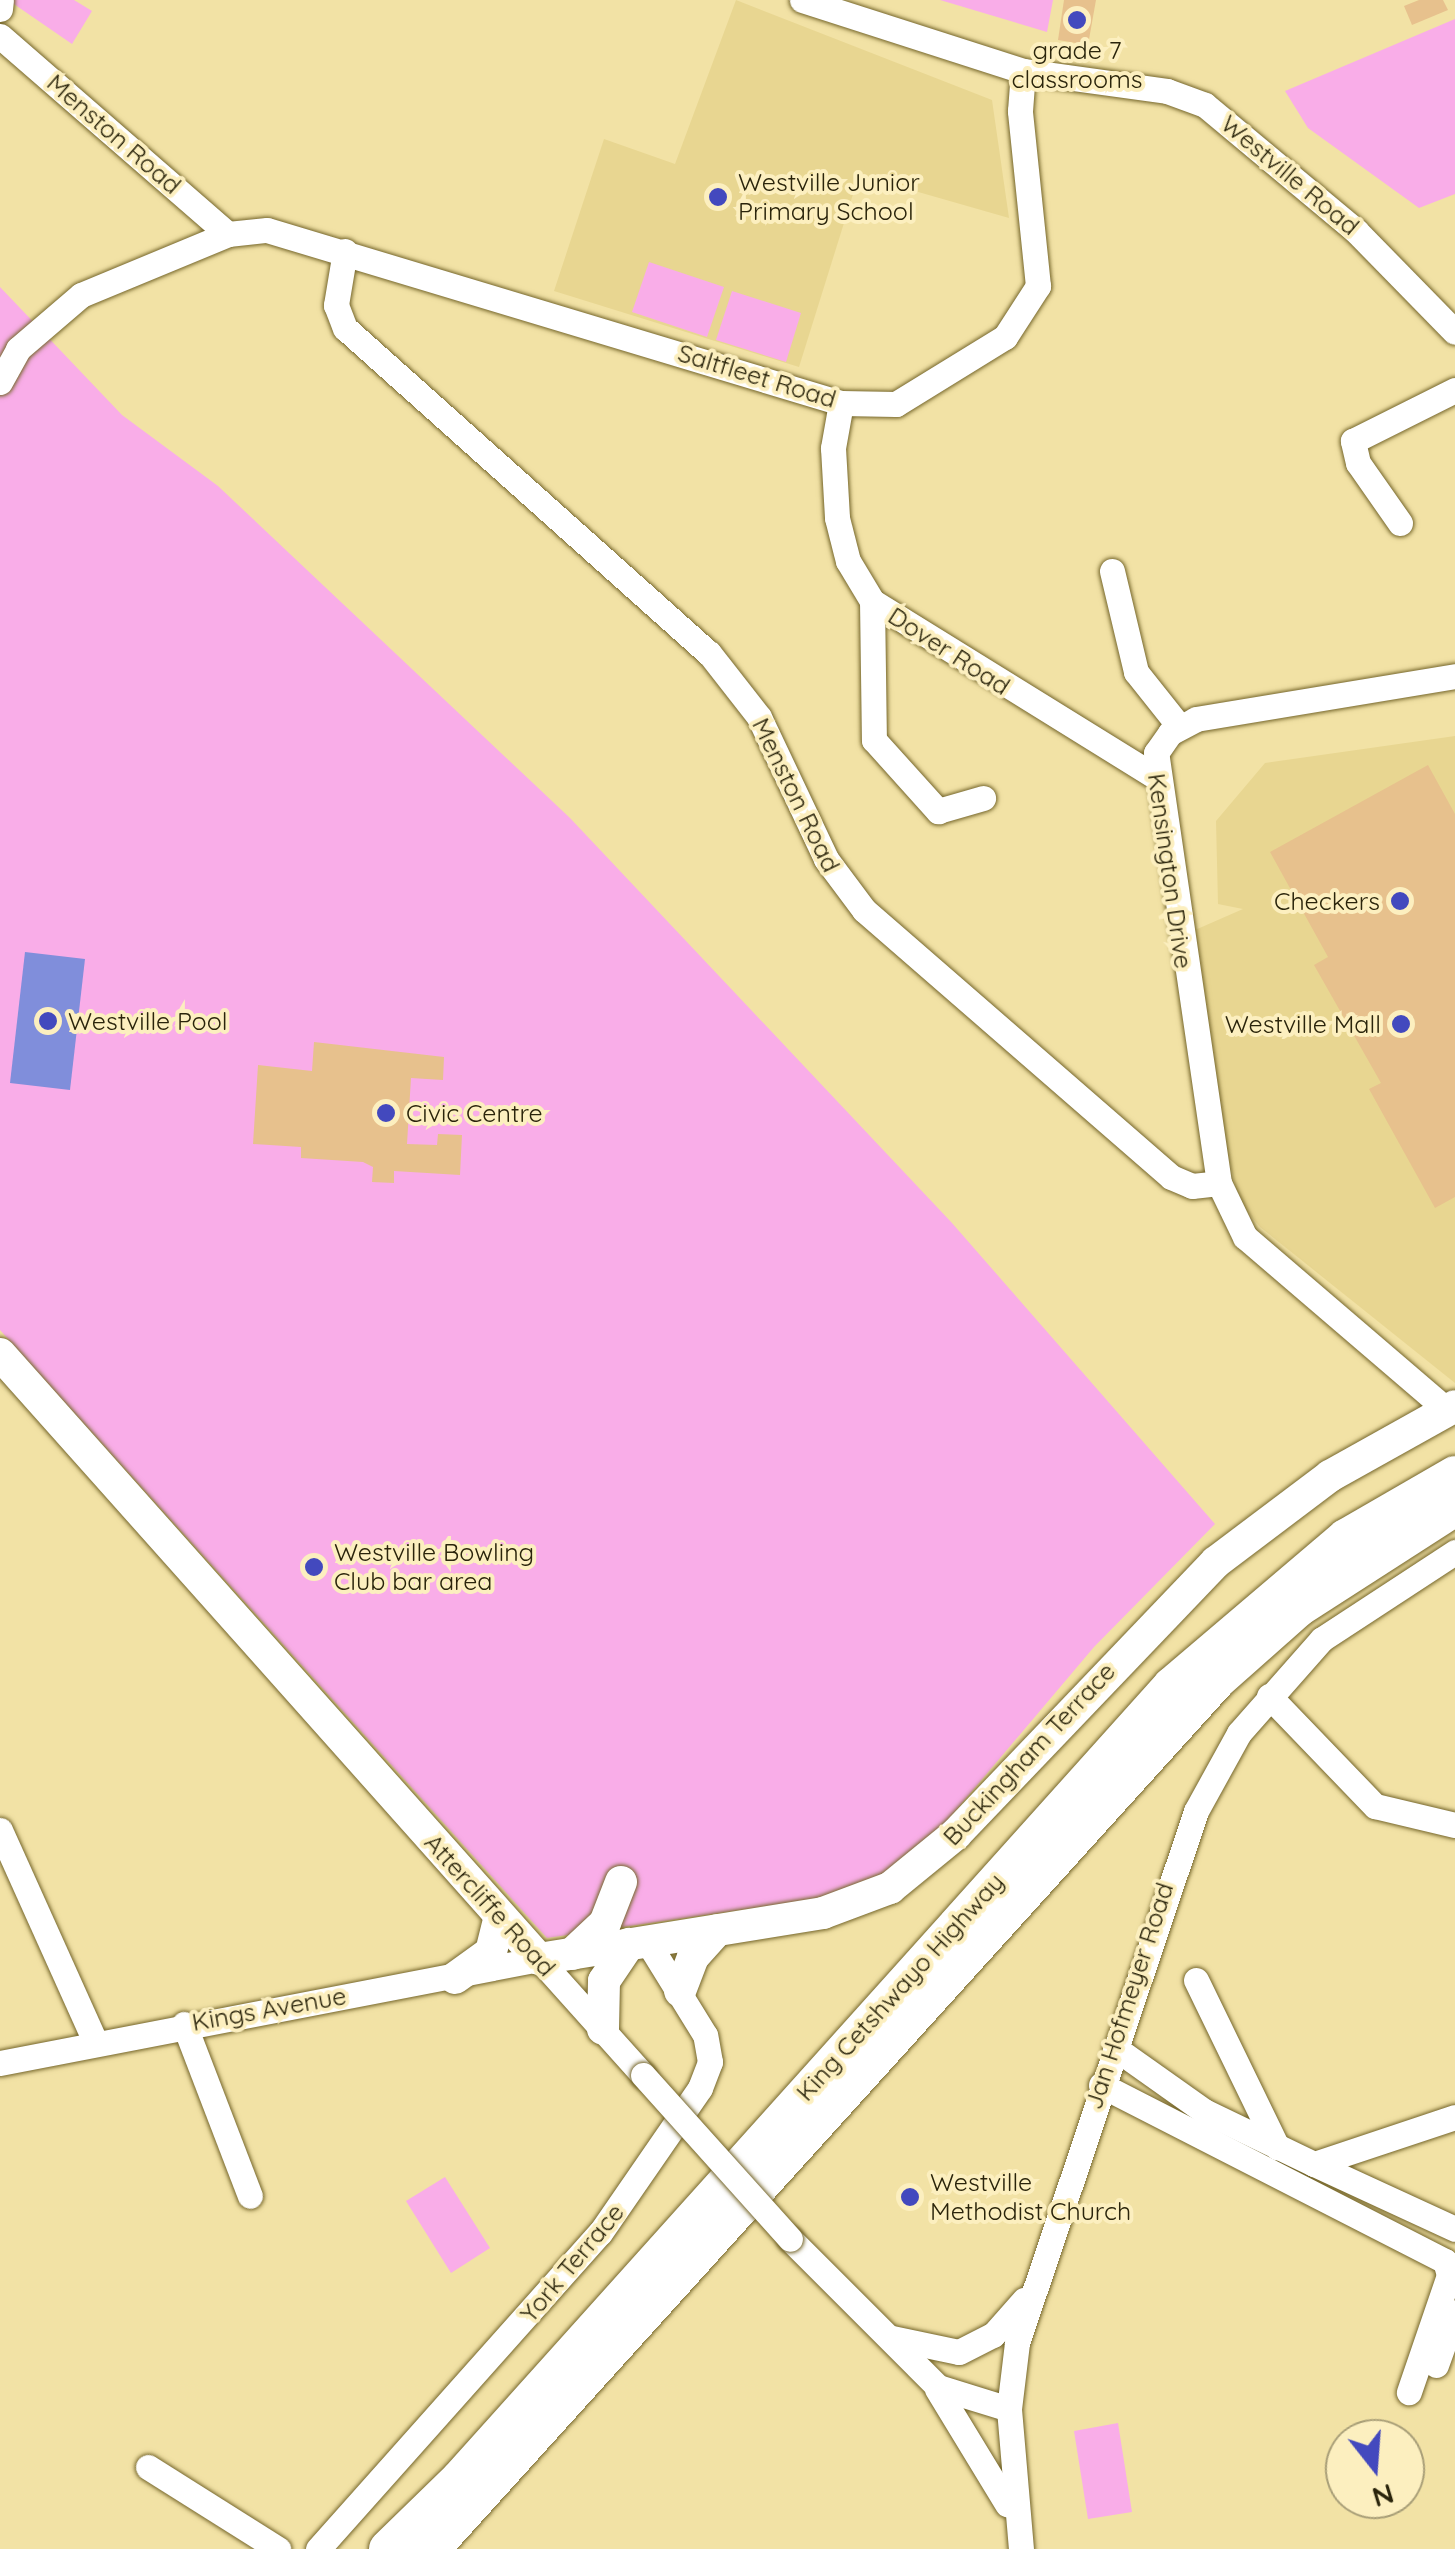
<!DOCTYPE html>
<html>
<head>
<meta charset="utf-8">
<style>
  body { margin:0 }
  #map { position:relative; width:1455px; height:2549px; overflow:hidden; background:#f2e2a5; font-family:Quicksand,sans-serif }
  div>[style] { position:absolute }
  .built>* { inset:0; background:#e8d691 }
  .green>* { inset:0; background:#f9ade8 }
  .water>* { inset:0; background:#808edb }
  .building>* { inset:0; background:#e7c18d }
  .roads { filter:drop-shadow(0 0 2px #75662b) drop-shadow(0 0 2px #75662b) }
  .minor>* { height:25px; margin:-12.5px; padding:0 12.5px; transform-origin:12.5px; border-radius:12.5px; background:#fff }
  .major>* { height:32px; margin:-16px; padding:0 16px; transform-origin:16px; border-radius:16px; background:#fff }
  .highway>* { height:38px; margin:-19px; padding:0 19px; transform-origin:19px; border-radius:19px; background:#fff }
  .bridges { filter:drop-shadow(0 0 2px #75662b) drop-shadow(0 0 2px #75662b) }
  .minor-bridge>* { height:25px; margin:-12.5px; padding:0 12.5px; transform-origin:12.5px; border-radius:12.5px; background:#fff }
  .dots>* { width:28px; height:28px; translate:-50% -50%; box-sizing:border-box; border:5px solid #fcefbf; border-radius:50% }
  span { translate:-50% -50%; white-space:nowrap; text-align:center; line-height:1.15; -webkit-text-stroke:8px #fcefbf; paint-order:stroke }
  .poi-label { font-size:25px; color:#2a240b }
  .left { translate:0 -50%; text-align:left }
  .right { translate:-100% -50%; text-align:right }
  .street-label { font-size:25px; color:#2a240b }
  .north { position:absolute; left:1325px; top:2419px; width:100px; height:100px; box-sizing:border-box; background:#fcefbf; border:2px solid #a89e77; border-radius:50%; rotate:163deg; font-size:28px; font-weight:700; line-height:40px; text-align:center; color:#2a240b }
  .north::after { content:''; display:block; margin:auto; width:35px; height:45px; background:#4349be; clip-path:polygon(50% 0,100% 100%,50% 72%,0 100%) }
</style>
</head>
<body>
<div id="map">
  <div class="built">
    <i style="clip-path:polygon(736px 0,992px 100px,1009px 218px,859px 175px,799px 367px,554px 291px,604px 139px,675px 164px)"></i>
    <i style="clip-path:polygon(1455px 736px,1455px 1383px,1260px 1227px,1239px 1201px,1215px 1098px,1195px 930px,1243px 909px,1218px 904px,1216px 821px,1265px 763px)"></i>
  </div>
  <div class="green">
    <i style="clip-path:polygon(8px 0,74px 0,92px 11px,72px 44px)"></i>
    <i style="clip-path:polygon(940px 0,1053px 0,1047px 32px)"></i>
    <i style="clip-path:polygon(1455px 19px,1455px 194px,1419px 208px,1308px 128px,1285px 91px)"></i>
    <i style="clip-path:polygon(649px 262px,724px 287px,707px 337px,632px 312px)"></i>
    <i style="clip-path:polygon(0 287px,122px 415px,218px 486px,570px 818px,952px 1223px,1215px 1524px,1094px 1647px,940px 1829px,897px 1868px,851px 1894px,547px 1938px,0 1330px)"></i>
    <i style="clip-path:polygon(732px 291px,801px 313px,786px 362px,716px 340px)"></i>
    <i style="clip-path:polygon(445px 2177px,490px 2248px,451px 2273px,406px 2201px)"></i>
    <i style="clip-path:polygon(1118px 2423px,1132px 2512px,1088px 2519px,1074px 2431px)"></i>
  </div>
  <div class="water">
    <i style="clip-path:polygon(25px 952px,85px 959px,70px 1090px,10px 1083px)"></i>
  </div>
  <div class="building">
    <i style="clip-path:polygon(1064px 0,1096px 0,1088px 45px,1058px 40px)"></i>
    <i style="clip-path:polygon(1419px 0,1443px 0,1448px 10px,1412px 25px,1404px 6px)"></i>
    <i style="clip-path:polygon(1428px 765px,1455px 814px,1455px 1197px,1435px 1208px,1369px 1089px,1381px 1083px,1314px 965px,1328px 957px,1270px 852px)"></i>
    <i style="clip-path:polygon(314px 1042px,444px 1057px,443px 1080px,411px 1078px,407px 1144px,437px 1145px,438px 1134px,462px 1135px,460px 1175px,394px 1171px,394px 1183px,372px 1182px,373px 1167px,363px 1162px,301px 1158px,301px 1147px,253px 1144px,258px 1065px,312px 1071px)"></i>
  </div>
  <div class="roads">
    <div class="minor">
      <i style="left:802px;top:0;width:232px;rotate:17.8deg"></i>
      <i style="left:1023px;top:71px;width:145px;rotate:7.9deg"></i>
      <i style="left:1167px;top:91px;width:40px;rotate:20.2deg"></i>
      <i style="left:1205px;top:105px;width:197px;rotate:39.8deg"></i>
      <i style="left:1356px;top:231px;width:141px;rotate:45.6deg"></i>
      <i style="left:0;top:9px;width:9px;rotate:-84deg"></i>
      <i style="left:0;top:36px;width:302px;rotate:41deg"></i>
      <i style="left:345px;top:251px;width:55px;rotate:99.5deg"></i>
      <i style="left:336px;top:305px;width:25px;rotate:69deg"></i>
      <i style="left:345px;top:328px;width:488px;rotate:41.8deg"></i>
      <i style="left:709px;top:653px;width:81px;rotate:52deg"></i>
      <i style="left:759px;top:717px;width:157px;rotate:64.7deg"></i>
      <i style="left:826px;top:859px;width:64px;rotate:53.3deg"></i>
      <i style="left:864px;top:910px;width:407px;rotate:41deg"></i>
      <i style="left:1171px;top:1177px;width:23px;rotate:23deg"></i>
      <i style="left:1192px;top:1186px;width:27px;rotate:-6deg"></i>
      <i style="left:1219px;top:1183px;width:60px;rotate:64.3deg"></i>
      <i style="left:1245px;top:1237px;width:265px;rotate:40.6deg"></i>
      <i style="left:0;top:382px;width:38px;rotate:-61deg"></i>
      <i style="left:18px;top:349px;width:83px;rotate:-40.6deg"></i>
      <i style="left:81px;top:295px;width:159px;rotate:-22.5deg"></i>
      <i style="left:228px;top:234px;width:39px;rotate:-6deg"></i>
      <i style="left:267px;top:230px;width:600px;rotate:16.77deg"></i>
      <i style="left:841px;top:403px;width:55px;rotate:1deg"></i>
      <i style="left:896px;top:404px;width:128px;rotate:-31.6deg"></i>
      <i style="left:1005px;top:337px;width:61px;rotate:-57.1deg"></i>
      <i style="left:1038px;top:286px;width:176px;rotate:-95.9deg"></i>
      <i style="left:1020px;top:111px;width:40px;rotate:-85.7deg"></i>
      <i style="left:841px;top:403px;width:46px;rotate:100.1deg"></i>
      <i style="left:833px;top:448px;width:70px;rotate:86.7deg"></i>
      <i style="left:837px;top:518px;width:44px;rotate:75.7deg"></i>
      <i style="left:848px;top:561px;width:47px;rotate:59deg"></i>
      <i style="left:872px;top:601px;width:332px;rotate:31.8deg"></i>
      <i style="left:1400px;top:523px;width:73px;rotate:-125deg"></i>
      <i style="left:1358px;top:463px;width:23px;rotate:-103deg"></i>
      <i style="left:1353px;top:441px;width:114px;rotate:-26.6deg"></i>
      <i style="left:1112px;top:571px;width:104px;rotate:76.6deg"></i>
      <i style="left:1136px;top:672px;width:69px;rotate:51.5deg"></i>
      <i style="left:872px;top:601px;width:139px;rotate:89.2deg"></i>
      <i style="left:874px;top:740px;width:96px;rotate:48deg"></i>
      <i style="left:938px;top:811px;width:47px;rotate:-16.1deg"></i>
      <i style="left:1219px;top:1183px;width:435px;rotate:-98.3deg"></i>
      <i style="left:1156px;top:753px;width:24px;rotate:-55deg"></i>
      <i style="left:1170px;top:733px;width:30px;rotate:-28deg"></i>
      <i style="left:1196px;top:719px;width:263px;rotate:-9.4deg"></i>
      <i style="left:1269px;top:1696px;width:153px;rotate:46.1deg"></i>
      <i style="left:1375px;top:1806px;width:82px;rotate:13.4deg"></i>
      <i style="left:0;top:1830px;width:231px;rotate:65.8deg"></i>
      <i style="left:1196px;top:1980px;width:186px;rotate:64.1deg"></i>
      <i style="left:184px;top:2024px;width:184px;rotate:69deg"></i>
      <i style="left:1115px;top:2048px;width:109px;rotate:35.3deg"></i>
      <i style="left:1204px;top:2111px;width:122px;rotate:25.7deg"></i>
      <i style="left:1314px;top:2164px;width:149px;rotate:-18.4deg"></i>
      <i style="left:0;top:2063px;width:549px;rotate:-10.92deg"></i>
      <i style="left:539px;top:1959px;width:156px;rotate:48.1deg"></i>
      <i style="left:1101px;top:2085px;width:386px;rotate:27.1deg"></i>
      <i style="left:1445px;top:2261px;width:15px;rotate:74deg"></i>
      <i style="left:1449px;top:2275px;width:124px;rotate:108.9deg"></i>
      <i style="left:1314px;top:2164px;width:155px;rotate:24.7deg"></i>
      <i style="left:790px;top:2239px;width:209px;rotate:45deg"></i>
      <i style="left:938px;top:2387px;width:74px;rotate:17.2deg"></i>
      <i style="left:892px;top:2338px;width:68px;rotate:11.8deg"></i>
      <i style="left:959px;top:2352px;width:38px;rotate:-27deg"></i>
      <i style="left:993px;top:2335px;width:47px;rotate:-48.5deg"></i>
      <i style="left:1436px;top:2365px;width:56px;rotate:-70.3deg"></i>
      <i style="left:937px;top:2389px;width:135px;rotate:58.7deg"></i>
      <i style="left:148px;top:2467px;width:154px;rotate:32.2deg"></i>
      <i style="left:318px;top:2549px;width:424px;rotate:-48.3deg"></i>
      <i style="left:600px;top:2233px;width:176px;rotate:-55.4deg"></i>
      <i style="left:700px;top:2088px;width:28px;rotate:-69deg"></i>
      <i style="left:710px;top:2062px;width:27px;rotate:-100deg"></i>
      <i style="left:705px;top:2035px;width:110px;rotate:-121.7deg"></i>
      <i style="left:1021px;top:2549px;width:141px;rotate:-94.9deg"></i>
      <i style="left:1009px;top:2409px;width:66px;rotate:-83.1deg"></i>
      <i style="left:1017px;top:2343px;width:561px;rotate:-71.4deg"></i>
      <i style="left:1196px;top:1811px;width:89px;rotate:-61.1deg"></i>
      <i style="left:1239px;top:1733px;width:125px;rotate:-48.6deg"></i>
      <i style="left:1322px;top:1639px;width:159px;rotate:-33.2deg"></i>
    </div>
    <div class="major">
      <i style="left:0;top:1354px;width:810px;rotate:48.3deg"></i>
      <i style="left:539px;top:1959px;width:288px;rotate:-9.2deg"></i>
      <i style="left:823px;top:1913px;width:72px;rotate:-20.5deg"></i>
      <i style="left:890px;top:1888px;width:85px;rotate:-39.3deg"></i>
      <i style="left:956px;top:1834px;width:376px;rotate:-46.3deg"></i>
      <i style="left:1216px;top:1562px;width:143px;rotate:-37deg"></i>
      <i style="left:1330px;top:1476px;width:143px;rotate:-29.2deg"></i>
      <i style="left:572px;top:1954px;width:45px;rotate:-43.2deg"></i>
      <i style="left:605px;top:1923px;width:44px;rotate:-68.7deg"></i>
      <i style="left:455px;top:1978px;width:44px;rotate:-35.8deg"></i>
      <i style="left:491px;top:1952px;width:36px;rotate:-76deg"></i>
      <i style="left:680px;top:1991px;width:36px;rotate:-69deg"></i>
      <i style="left:693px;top:1957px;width:36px;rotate:-48deg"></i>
      <i style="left:603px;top:2029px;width:48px;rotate:-88.8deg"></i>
      <i style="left:604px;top:1981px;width:45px;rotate:-56deg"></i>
    </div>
    <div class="highway">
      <i style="left:388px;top:2549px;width:100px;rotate:-44.2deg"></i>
      <i style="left:460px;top:2479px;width:1066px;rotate:-48.08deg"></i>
      <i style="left:1172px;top:1686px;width:228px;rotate:-40.4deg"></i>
      <i style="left:1346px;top:1538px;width:126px;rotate:-30deg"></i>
      <i style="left:431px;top:2549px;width:1172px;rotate:-47.87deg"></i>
      <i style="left:1217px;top:1680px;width:108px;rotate:-41.6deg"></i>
      <i style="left:1298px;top:1608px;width:187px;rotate:-32.8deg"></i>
    </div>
  </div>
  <div class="bridges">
    <div class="minor-bridge">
      <i style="left:643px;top:2075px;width:220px;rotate:48.1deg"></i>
    </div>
  </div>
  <div class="dots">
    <i style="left:1077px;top:20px;background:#4349be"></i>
    <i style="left:718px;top:197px;background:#4349be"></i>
    <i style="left:1400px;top:901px;background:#4349be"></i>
    <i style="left:48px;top:1021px;background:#4349be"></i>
    <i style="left:1401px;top:1024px;background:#4349be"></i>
    <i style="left:386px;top:1113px;background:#4349be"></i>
    <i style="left:314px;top:1567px;background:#4349be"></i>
    <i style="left:910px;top:2197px;background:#4349be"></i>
  </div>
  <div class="poi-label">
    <span style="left:1077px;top:65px">grade 7<br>classrooms</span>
    <span class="left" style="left:738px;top:197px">Westville Junior<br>Primary School</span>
    <span class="right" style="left:1380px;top:901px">Checkers</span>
    <span class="left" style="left:68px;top:1021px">Westville Pool</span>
    <span class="right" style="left:1381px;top:1024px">Westville Mall</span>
    <span class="left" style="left:406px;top:1113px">Civic Centre</span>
    <span class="left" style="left:334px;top:1567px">Westville Bowling<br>Club bar area</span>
    <span class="left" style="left:930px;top:2197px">Westville<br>Methodist Church</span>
  </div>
  <div class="street-label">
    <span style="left:114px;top:134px;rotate:41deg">Menston Road</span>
    <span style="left:1290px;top:175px;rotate:40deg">Westville Road</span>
    <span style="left:757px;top:376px;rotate:17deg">Saltfleet Road</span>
    <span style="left:949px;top:651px;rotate:33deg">Dover Road</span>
    <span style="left:796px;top:795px;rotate:64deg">Menston Road</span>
    <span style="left:1170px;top:871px;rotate:82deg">Kensington Drive</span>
    <span style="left:1029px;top:1754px;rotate:-47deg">Buckingham Terrace</span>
    <span style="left:490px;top:1905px;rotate:48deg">Attercliffe Road</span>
    <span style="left:900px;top:1987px;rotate:-48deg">King Cetshwayo Highway</span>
    <span style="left:1129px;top:1996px;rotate:-72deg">Jan Hofmeyer Road</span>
    <span style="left:269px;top:2009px;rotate:-10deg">Kings Avenue</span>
    <span style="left:572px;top:2263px;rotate:-50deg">York Terrace</span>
  </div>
  <div class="north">N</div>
</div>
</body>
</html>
